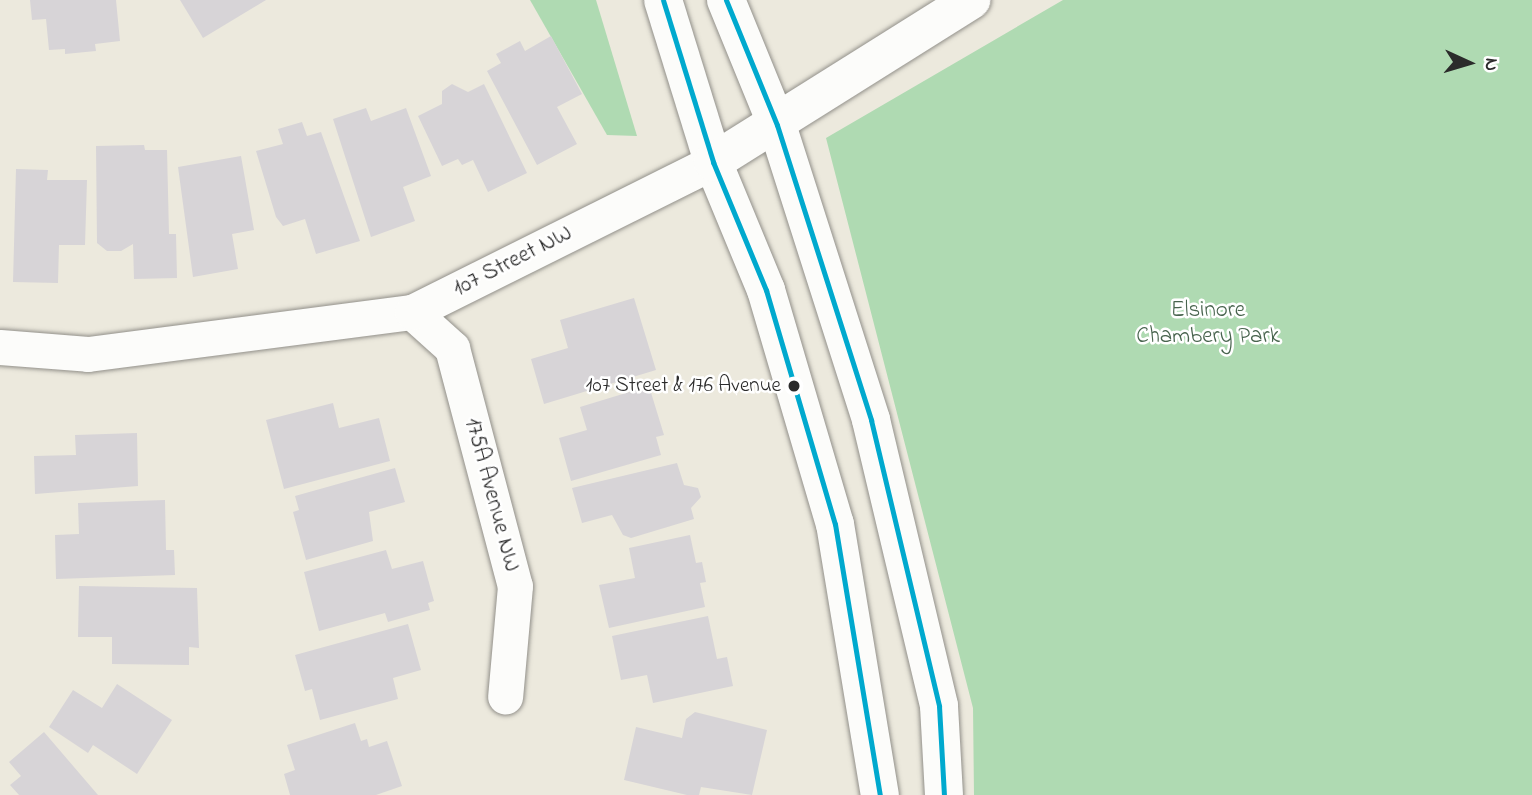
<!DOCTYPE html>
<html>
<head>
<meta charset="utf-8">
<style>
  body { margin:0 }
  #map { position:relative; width:1532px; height:795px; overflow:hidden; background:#ece9dd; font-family:"Indie Flower",sans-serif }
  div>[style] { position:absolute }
  .green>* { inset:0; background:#afdab2 }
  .building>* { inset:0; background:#d7d4d7 }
  .roads { filter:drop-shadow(0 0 2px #92908a) drop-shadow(0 0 2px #92908a) }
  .street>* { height:35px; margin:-17.5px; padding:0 17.5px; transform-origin:17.5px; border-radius:17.5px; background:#fcfcfa }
  .secondary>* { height:38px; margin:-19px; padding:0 19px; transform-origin:19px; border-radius:19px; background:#fcfcfa }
  .bus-1>* { height:5px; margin:-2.5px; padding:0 2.5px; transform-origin:2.5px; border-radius:2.5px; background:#00a9ce }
  .dots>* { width:19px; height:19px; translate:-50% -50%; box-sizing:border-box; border:4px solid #fff; border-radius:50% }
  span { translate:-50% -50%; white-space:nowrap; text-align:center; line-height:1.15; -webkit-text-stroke:5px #fff; paint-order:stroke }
  .bus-label { font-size:21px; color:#2b2b2b }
  .right { translate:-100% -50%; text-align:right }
  .street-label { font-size:23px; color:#2b2b2b }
  .park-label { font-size:23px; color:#48644e }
  .north { position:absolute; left:1434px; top:28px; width:70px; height:70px; -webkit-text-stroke:5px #fff; paint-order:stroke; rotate:94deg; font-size:19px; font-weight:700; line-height:28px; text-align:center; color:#2b2b2b }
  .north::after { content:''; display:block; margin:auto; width:24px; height:32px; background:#2b2b2b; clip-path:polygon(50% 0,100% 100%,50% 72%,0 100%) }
</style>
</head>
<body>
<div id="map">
  <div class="green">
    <i style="clip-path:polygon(530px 0,596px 0,637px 136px,607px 135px)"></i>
    <i style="clip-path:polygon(1063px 0,1532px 0,1532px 795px,974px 795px,973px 708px,826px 138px)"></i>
  </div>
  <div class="building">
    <i style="clip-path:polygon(30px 0,116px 0,120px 41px,95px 44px,96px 51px,65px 54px,65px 49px,49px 50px,46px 19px,32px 20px)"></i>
    <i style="clip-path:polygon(180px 0,266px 0,203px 38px)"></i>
    <i style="clip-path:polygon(551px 36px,582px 94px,557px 107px,577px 144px,537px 165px,487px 71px,501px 63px,496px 54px,520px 41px,525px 51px)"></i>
    <i style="clip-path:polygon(452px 84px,468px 92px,484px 84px,527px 173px,488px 192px,473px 160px,462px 165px,458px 159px,442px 166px,418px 116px,442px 104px,442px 91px)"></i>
    <i style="clip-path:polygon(366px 108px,371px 121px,406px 108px,431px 176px,403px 187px,415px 221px,371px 237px,333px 119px)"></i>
    <i style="clip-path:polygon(302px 122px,307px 136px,321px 132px,360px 241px,316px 254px,305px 219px,283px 226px,276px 217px,256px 151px,283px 144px,278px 129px)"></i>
    <i style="clip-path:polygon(144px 145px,145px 150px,167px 150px,169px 234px,176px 234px,177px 278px,134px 279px,133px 244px,121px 251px,107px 251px,97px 243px,96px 146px)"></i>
    <i style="clip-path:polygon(241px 156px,254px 230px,232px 234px,238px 269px,193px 277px,178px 167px)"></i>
    <i style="clip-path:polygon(16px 169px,48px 170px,47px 180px,87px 180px,85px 245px,59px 245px,58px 283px,13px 282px)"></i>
    <i style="clip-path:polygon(634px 298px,656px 370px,544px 404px,531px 359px,568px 348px,560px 320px)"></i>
    <i style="clip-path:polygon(649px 386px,664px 435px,656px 437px,661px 455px,571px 481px,559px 438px,587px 430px,580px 407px)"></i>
    <i style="clip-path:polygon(333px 403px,339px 428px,379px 418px,390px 461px,284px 489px,266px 420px)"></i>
    <i style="clip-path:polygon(137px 433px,138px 486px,35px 494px,34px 456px,76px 455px,75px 435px)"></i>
    <i style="clip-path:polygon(677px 463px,684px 485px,698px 488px,701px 497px,691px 508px,694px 519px,631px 538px,623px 535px,612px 515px,582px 523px,572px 488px)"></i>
    <i style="clip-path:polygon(395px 468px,405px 502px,369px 512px,373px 541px,306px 560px,293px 512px,299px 510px,295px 496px)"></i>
    <i style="clip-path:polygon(165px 500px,166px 550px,174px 550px,175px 575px,56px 579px,55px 535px,79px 534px,78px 503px)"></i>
    <i style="clip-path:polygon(690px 535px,696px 563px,702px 562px,706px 582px,700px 583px,705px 607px,609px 628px,599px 585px,635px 578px,629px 548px)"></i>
    <i style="clip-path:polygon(386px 550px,392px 569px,423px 561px,434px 601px,428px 603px,430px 610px,388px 622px,385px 613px,319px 631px,304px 572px)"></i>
    <i style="clip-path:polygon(79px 586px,197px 588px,199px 648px,189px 647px,189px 665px,112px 664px,112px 637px,78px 637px)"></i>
    <i style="clip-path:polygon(708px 616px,717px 659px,727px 657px,733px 686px,653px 703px,647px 675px,621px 680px,612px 636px)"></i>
    <i style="clip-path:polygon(408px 624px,421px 670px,393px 678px,398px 699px,320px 720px,312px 689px,305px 691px,295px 655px)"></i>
    <i style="clip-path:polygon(117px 684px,172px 720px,137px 774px,93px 745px,88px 753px,49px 727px,73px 690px,102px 708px)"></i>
    <i style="clip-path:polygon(695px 712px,767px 730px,752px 795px,701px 787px,699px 795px,687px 795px,624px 780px,636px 727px,682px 738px,686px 719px)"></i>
    <i style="clip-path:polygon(355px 723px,361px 741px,367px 739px,369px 747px,387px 741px,402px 786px,376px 795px,290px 795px,284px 774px,295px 770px,287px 745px)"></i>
    <i style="clip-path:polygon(44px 732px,98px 795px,19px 795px,10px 785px,21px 776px,9px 762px)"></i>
  </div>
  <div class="roads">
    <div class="street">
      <i style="left:412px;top:312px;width:54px;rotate:42deg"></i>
      <i style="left:452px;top:348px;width:246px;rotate:75.2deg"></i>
      <i style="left:515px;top:586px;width:111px;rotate:95.1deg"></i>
      <i style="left:0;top:347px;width:88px;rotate:4.5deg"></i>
      <i style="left:88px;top:354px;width:327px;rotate:-7.4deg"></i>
      <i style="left:412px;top:312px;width:336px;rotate:-26.5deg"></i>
    </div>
    <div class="secondary">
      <i style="left:663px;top:0;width:170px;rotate:72.8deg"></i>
      <i style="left:713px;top:162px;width:139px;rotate:67.5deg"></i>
      <i style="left:766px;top:290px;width:244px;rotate:73.6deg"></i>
      <i style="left:835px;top:524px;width:275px;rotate:80.6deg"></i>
      <i style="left:726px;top:0;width:135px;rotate:67.8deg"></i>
      <i style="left:777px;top:125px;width:310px;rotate:72.3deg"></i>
      <i style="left:871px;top:420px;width:294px;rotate:76.6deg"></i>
      <i style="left:939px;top:706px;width:89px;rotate:86.8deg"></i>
      <i style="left:713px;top:162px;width:305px;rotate:-32.1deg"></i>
    </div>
  </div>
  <div class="bus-1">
    <i style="left:663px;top:0;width:170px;rotate:72.8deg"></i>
    <i style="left:713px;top:162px;width:139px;rotate:67.5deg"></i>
    <i style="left:766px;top:290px;width:244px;rotate:73.6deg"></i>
    <i style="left:835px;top:524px;width:275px;rotate:80.6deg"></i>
    <i style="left:726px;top:0;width:135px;rotate:67.8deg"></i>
    <i style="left:777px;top:125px;width:310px;rotate:72.3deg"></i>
    <i style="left:871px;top:420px;width:294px;rotate:76.6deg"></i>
    <i style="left:939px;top:706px;width:89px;rotate:86.8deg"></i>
  </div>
  <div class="dots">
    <i style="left:794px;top:386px;background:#2b2b2b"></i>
  </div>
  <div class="bus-label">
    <span class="right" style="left:781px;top:386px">107 Street &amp; 176 Avenue</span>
  </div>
  <div class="street-label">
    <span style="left:513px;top:262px;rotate:-27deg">107 Street NW</span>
    <span style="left:491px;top:495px;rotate:75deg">175A Avenue NW</span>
  </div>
  <div class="park-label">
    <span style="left:1208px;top:324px">Elsinore<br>Chambery Park</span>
  </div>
  <div class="north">N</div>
</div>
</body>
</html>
